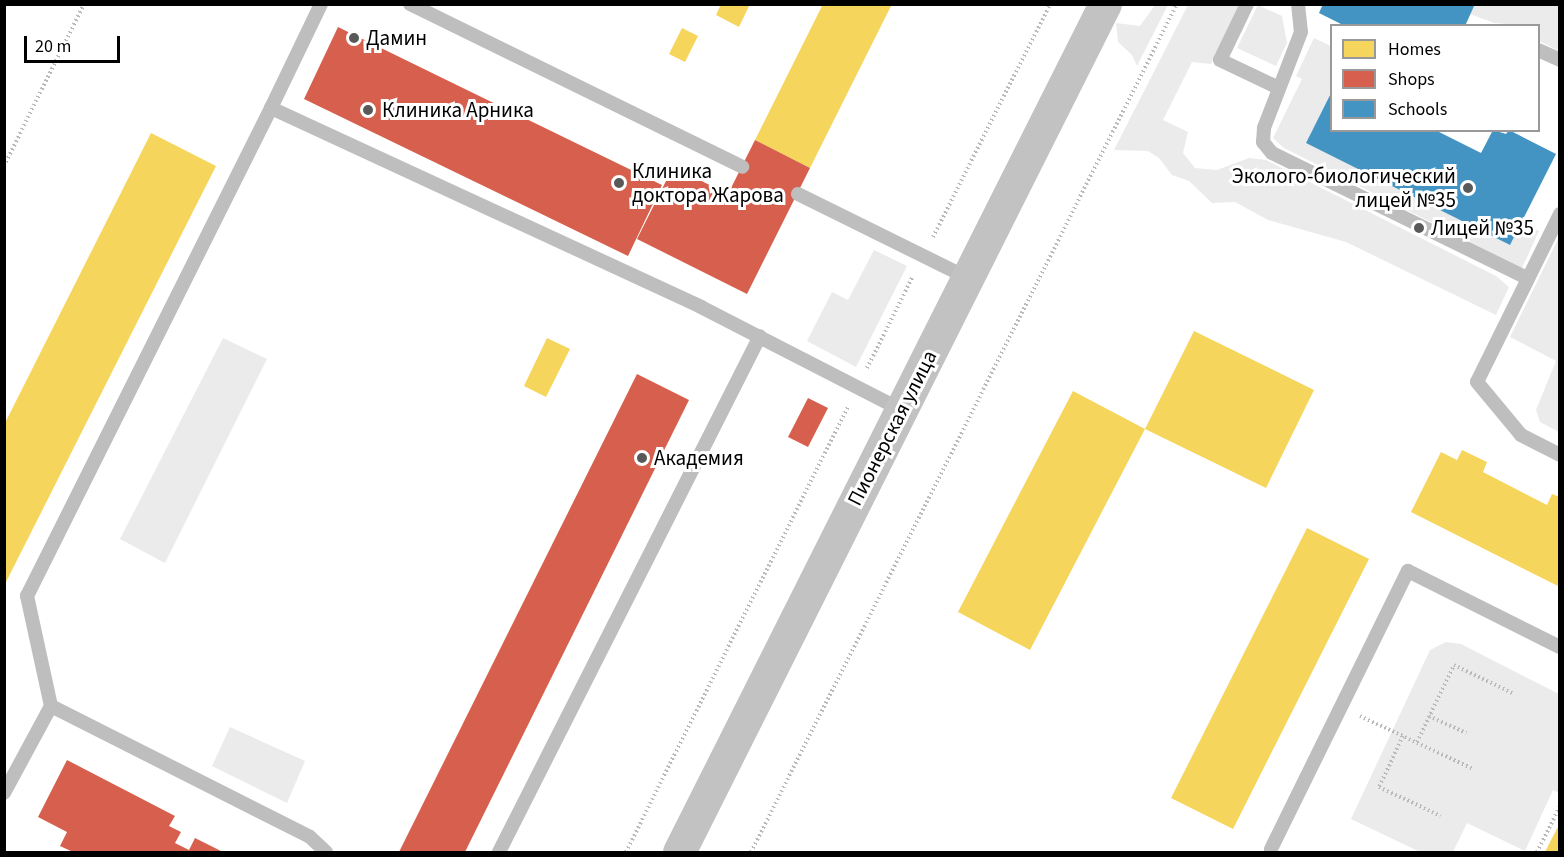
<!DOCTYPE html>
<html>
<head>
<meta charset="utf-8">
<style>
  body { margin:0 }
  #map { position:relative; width:1564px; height:857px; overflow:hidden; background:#fff; font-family:"Source Sans 3",sans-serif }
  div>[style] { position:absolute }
  .green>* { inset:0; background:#ebebeb }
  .homes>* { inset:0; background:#f6d55c }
  .shops>* { inset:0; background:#d6604d }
  .schools>* { inset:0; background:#4393c3 }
  .path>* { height:4px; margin-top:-2px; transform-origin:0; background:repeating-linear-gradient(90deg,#b9b9b9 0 1.5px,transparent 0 4.5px) }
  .lane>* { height:14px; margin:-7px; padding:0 7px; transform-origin:7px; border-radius:7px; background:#bebebe }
  .secondary>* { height:33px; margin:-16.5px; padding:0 16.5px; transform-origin:16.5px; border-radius:16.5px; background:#c2c2c2 }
  .dots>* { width:16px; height:16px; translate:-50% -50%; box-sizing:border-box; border:3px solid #fff; border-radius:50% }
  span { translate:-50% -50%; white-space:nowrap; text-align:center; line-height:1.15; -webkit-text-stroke:6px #fff; paint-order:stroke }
  .poi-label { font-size:21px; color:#000 }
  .left { translate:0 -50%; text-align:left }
  .right { translate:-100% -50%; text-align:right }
  .street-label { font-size:21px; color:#000 }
  .frame { position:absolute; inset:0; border:6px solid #000; pointer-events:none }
  .legend { position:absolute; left:1330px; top:24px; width:210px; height:108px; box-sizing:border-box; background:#fff; border:2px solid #999; margin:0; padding:8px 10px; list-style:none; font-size:18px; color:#000 }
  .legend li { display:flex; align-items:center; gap:12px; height:30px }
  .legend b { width:30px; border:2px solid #999 }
  .scale { position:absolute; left:24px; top:36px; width:96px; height:27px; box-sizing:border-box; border:3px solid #000; border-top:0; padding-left:8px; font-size:18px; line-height:21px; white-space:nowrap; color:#000; -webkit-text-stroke:4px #fff; paint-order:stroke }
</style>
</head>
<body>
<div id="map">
  <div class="green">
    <i style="clip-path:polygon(1155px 5px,1168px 5px,1137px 66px,1132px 55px,1118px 42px,1116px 23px,1140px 26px)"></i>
    <i style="clip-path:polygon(1188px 5px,1239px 5px,1211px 64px,1192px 62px,1163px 120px,1188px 132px,1183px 153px,1195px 168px,1217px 170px,1249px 158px,1266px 160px,1496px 276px,1509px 287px,1496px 315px,1346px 242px,1268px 220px,1235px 202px,1212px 203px,1189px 181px,1172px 175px,1159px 158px,1148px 151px,1114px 150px)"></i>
    <i style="clip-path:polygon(1258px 5px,1282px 16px,1287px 43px,1276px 66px,1237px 48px)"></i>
    <i style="clip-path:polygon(1475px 5px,1559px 5px,1559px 51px,1539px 41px,1538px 26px,1494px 23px,1470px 14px)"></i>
    <i style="clip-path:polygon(1314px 38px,1331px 46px,1331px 92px,1306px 143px,1510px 245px,1522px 222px,1539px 231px,1522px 268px,1284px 148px,1273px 138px,1302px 79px,1296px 76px)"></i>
    <i style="clip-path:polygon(1559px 237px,1559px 432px,1540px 422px,1536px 410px,1556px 361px,1510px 337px)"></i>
    <i style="clip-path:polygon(874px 250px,907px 266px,856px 367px,807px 341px,832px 292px,848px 300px)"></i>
    <i style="clip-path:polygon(223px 338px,267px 359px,165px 563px,120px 539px)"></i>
    <i style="clip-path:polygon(1446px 642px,1461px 644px,1559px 694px,1559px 793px,1553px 790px,1525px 851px,1467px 823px,1453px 852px,1420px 852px,1351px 819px,1430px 650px)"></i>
    <i style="clip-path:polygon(230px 727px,305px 761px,287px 803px,212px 766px)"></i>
  </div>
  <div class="homes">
    <i style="clip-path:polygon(721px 4px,750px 4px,739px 27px,716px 15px)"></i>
    <i style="clip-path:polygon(823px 4px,892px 4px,810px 168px,755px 140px)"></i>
    <i style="clip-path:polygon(682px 28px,698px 36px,685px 62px,669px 54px)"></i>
    <i style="clip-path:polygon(151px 133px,216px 166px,4px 586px,4px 425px)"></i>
    <i style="clip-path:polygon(1194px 331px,1314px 390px,1266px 488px,1145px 429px,1030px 650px,958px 612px,1073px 391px,1145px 429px)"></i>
    <i style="clip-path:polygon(547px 338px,570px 349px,546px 397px,524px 386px)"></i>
    <i style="clip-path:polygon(1462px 450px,1487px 462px,1483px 472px,1547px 505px,1552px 494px,1560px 497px,1560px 587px,1411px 512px,1441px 452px,1457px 460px)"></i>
    <i style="clip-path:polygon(1307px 528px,1369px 559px,1233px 829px,1171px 798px)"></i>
    <i style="clip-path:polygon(1560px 823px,1560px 852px,1545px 852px,1550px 842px)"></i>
  </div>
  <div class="shops">
    <i style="clip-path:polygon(338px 27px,662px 185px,628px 256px,304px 99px)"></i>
    <i style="clip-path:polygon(755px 140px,810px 168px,747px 294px,637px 239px,673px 167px,728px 194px)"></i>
    <i style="clip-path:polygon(637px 374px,689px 400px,465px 852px,399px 852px)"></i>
    <i style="clip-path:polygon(808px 398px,828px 408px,808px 447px,788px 437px)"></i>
    <i style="clip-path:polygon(67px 760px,175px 816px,169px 826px,181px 832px,175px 843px,189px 850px,195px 838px,223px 852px,73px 852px,60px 846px,67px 832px,38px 817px)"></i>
  </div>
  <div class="schools">
    <i style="clip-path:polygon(1323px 4px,1475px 4px,1465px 26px,1345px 26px,1319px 13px)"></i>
    <i style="clip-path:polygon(1332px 91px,1332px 130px,1435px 130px,1481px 153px,1493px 130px,1506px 134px,1509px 130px,1556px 154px,1510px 245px,1306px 143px)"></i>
  </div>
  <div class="path">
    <i style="left:4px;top:166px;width:181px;rotate:-63.7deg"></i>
    <i style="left:933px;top:237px;width:261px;rotate:-63.3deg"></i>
    <i style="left:867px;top:368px;width:103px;rotate:-63.4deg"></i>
    <i style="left:1360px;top:716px;width:125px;rotate:25.1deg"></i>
    <i style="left:1429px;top:716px;width:41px;rotate:24.7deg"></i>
    <i style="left:1403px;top:736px;width:56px;rotate:115.2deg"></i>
    <i style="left:1379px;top:787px;width:68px;rotate:25.1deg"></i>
    <i style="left:1417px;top:742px;width:85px;rotate:-64.3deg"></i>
    <i style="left:1454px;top:665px;width:67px;rotate:25.8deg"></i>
    <i style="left:626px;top:852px;width:497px;rotate:-63.5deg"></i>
    <i style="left:751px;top:852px;width:949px;rotate:-63.33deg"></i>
    <i style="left:1537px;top:852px;width:51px;rotate:-63.4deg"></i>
  </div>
  <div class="lane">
    <i style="left:410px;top:4px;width:370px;rotate:26.1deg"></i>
    <i style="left:1247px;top:4px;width:62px;rotate:115.7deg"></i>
    <i style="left:1220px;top:60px;width:65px;rotate:25.4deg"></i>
    <i style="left:1298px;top:4px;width:28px;rotate:84deg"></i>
    <i style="left:1301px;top:32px;width:103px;rotate:111.1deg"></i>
    <i style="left:1264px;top:128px;width:14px;rotate:94deg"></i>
    <i style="left:1263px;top:142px;width:14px;rotate:51deg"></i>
    <i style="left:1272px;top:153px;width:284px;rotate:26.1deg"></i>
    <i style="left:1538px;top:50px;width:24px;rotate:24deg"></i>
    <i style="left:271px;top:108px;width:115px;rotate:-64.3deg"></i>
    <i style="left:798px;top:194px;width:190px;rotate:26.3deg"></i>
    <i style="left:1560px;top:214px;width:187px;rotate:116.3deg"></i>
    <i style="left:1477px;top:382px;width:69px;rotate:50.3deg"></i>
    <i style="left:1521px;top:435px;width:44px;rotate:27.1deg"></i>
    <i style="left:51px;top:706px;width:113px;rotate:-102.3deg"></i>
    <i style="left:27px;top:596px;width:546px;rotate:-63.43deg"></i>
    <i style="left:271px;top:108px;width:474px;rotate:24.8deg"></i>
    <i style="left:701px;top:307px;width:225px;rotate:27.2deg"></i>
    <i style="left:4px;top:793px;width:99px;rotate:-61.6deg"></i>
    <i style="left:51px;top:706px;width:290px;rotate:26.8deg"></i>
    <i style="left:310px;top:837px;width:22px;rotate:43deg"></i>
    <i style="left:1271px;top:849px;width:310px;rotate:-63.8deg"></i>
    <i style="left:1408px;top:571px;width:170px;rotate:26.6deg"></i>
    <i style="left:499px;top:852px;width:578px;rotate:-63.17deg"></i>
  </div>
  <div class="secondary">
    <i style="left:679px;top:852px;width:949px;rotate:-63.33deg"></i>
  </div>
  <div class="dots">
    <i style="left:354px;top:38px;background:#595959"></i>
    <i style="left:368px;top:110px;background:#595959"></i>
    <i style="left:619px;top:183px;background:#595959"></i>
    <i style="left:1468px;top:188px;background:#595959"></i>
    <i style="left:1419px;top:228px;background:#595959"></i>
    <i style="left:642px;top:458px;background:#595959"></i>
  </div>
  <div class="poi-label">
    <span class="left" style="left:366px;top:38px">Дамин</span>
    <span class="left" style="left:382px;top:110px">Клиника Арника</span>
    <span class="left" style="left:632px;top:183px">Клиника<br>доктора Жарова</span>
    <span class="right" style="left:1456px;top:188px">Эколого-биологический<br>лицей №35</span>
    <span class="left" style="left:1431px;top:228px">Лицей №35</span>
    <span class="left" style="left:654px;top:458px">Академия</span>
  </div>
  <div class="street-label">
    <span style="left:892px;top:428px;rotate:-63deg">Пионерская улица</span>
  </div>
  <div class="frame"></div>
  <ul class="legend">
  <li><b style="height:16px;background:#f6d55c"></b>Homes</li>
  <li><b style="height:16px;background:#d6604d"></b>Shops</li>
  <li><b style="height:16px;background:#4393c3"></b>Schools</li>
  </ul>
  <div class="scale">20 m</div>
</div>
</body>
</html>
